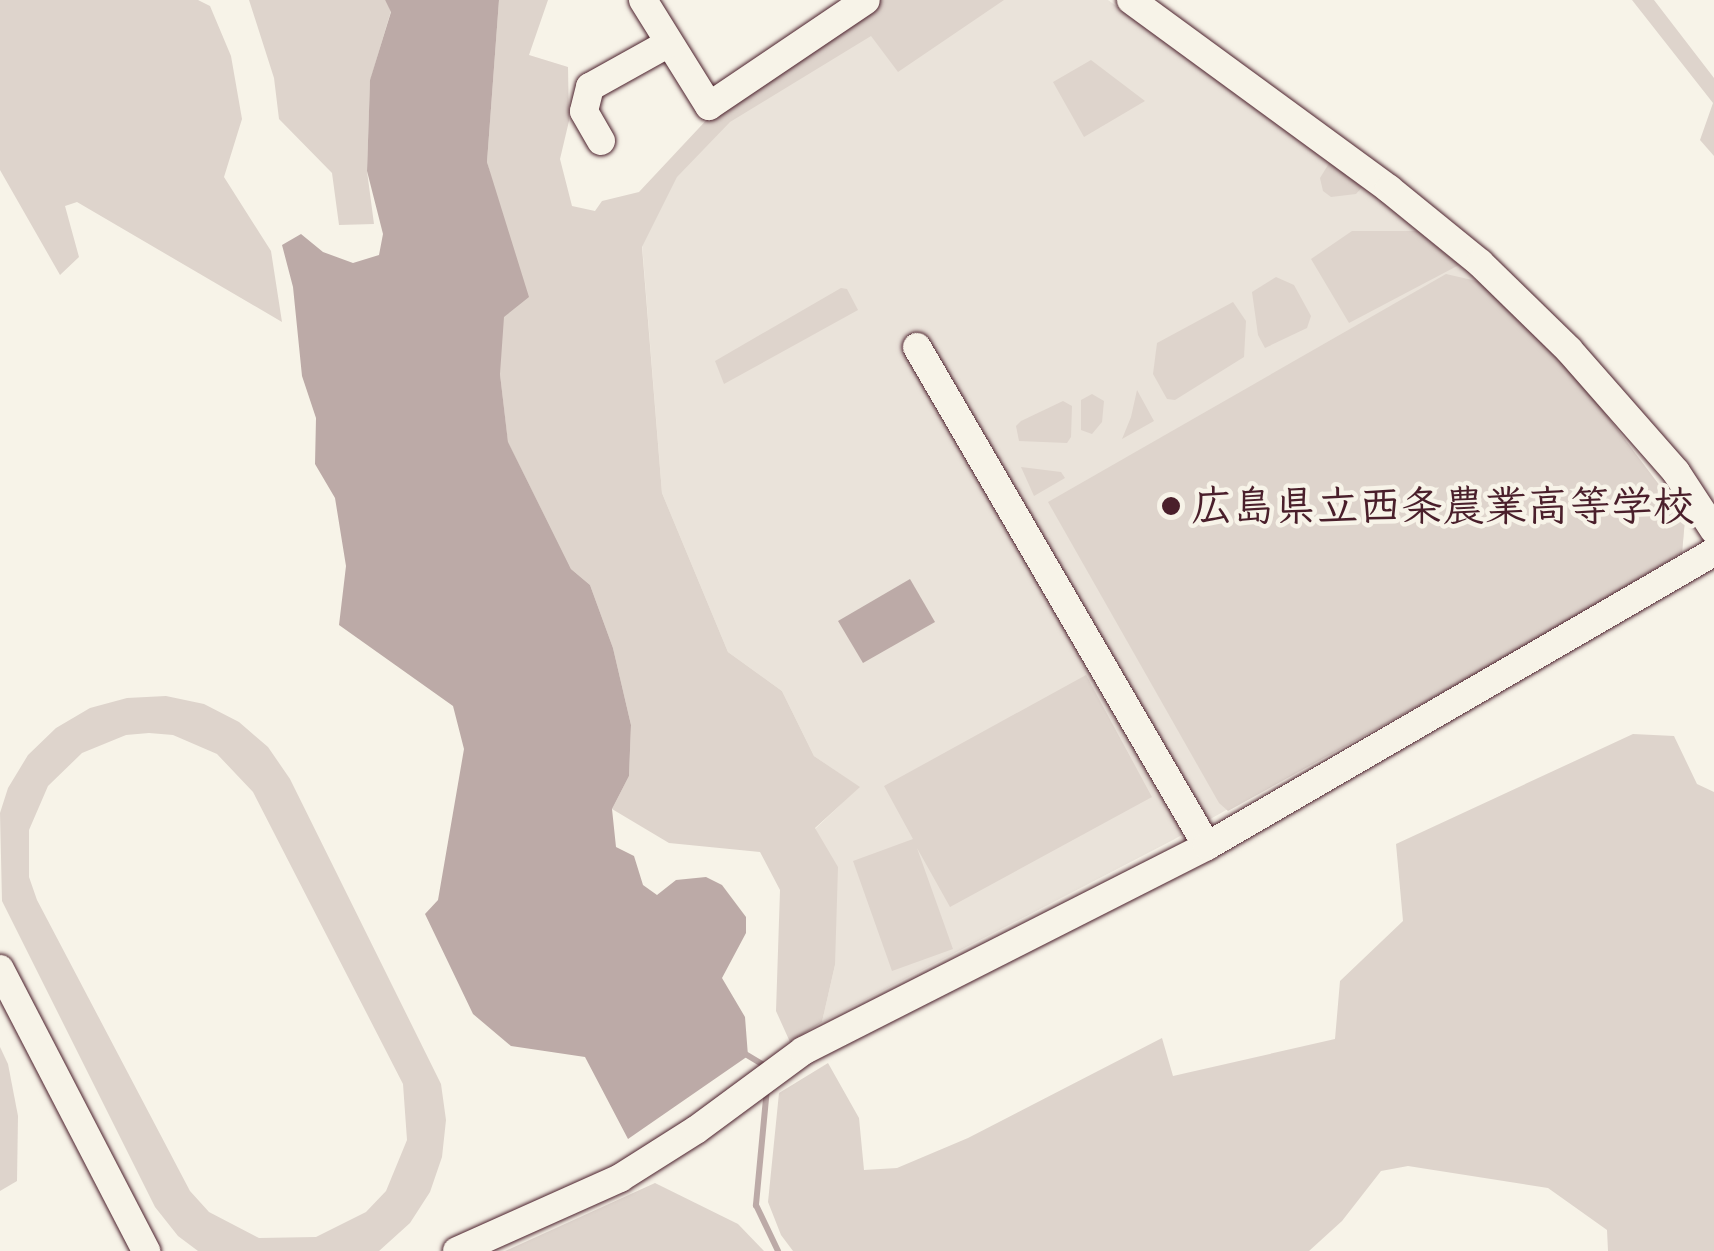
<!DOCTYPE html>
<html>
<head>
<meta charset="utf-8">
<style>
  body { margin:0 }
  #map { position:relative; width:1714px; height:1251px; overflow:hidden; background:#f7f3e8; font-family:Itim,"Klee One",sans-serif }
  div>[style] { position:absolute }
  .built>* { inset:0; background:#eae3da }
  .green>* { inset:0; background:#ded4cc }
  .water>* { inset:0; background:#bcaaa7 }
  .stream>* { height:6px; margin:-3px; padding:0 3px; transform-origin:3px; border-radius:3px; background:#bcaaa7 }
  .roads { filter:drop-shadow(0 0 2px #4a1f2b) drop-shadow(0 0 2px #4a1f2b) }
  .minor>* { height:28px; margin:-14px; padding:0 14px; transform-origin:14px; border-radius:14px; background:#f7f3e8 }
  .dots>* { width:28px; height:28px; translate:-50% -50%; box-sizing:border-box; border:5px solid #f7f3e8; border-radius:50% }
  span { translate:-50% -50%; white-space:nowrap; text-align:center; line-height:1.15; -webkit-text-stroke:9px #f7f3e8; paint-order:stroke }
  .poi-label { font-size:42px; color:#4a1f2b; font-weight:700 }
  .left { translate:0 -50%; text-align:left }
</style>
</head>
<body>
<div id="map">
  <div class="built">
    <i style="clip-path:polygon(874px 0,1108px 0,1364px 185px,1481px 282px,1579px 379px,1685px 519px,1682px 553px,1173px 840px,822px 1022px,835px 965px,815px 829px,859px 787px,814px 756px,782px 691px,728px 652px,662px 493px,641px 231px,651px 188px)"></i>
  </div>
  <div class="green">
    <i style="clip-path:polygon(0 0,198px 0,210px 6px,231px 56px,242px 119px,224px 177px,271px 251px,282px 322px,77px 202px,65px 206px,79px 257px,60px 275px,0 170px)"></i>
    <i style="clip-path:polygon(249px 0,385px 0,391px 11px,370px 81px,367px 171px,374px 224px,339px 225px,332px 173px,279px 119px,274px 78px)"></i>
    <i style="clip-path:polygon(499px 0,548px 0,529px 55px,568px 67px,569px 121px,560px 159px,572px 206px,595px 211px,602px 201px,639px 192px,713px 113px,876px 0,1004px 0,898px 72px,871px 36px,730px 122px,677px 177px,642px 247px,662px 493px,728px 652px,782px 691px,814px 756px,860px 787px,815px 828px,838px 867px,835px 965px,822px 1022px,790px 1042px,776px 1011px,780px 890px,760px 852px,669px 843px,612px 809px,629px 776px,631px 725px,613px 648px,590px 585px,571px 569px,508px 443px,500px 374px,502px 218px,487px 162px)"></i>
    <i style="clip-path:polygon(1632px 0,1654px 0,1714px 78px,1714px 156px,1700px 140px,1713px 103px)"></i>
    <i style="clip-path:polygon(1091px 60px,1145px 101px,1084px 137px,1053px 82px)"></i>
    <i style="clip-path:polygon(1331px 160px,1364px 185px,1356px 194px,1331px 197px,1323px 191px,1320px 178px)"></i>
    <i style="clip-path:polygon(1352px 231px,1417px 231px,1459px 265px,1349px 323px,1311px 259px)"></i>
    <i style="clip-path:polygon(1446px 274px,1481px 282px,1579px 379px,1685px 519px,1682px 553px,1521px 649px,1228px 811px,1219px 803px,1048px 502px)"></i>
    <i style="clip-path:polygon(1276px 277px,1294px 285px,1311px 316px,1307px 328px,1265px 348px,1258px 335px,1252px 292px)"></i>
    <i style="clip-path:polygon(841px 288px,847px 289px,858px 310px,724px 384px,715px 361px)"></i>
    <i style="clip-path:polygon(1233px 302px,1246px 321px,1244px 357px,1175px 400px,1167px 399px,1153px 374px,1157px 343px)"></i>
    <i style="clip-path:polygon(1137px 390px,1154px 421px,1122px 439px,1131px 417px)"></i>
    <i style="clip-path:polygon(1092px 394px,1104px 401px,1102px 422px,1092px 434px,1081px 430px,1081px 400px)"></i>
    <i style="clip-path:polygon(1063px 401px,1072px 406px,1071px 437px,1067px 443px,1019px 441px,1016px 426px,1021px 421px)"></i>
    <i style="clip-path:polygon(1021px 467px,1061px 472px,1065px 478px,1034px 496px)"></i>
    <i style="clip-path:polygon(1086px 675px,1152px 797px,950px 907px,917px 848px,953px 949px,892px 971px,853px 861px,913px 839px,884px 786px)"></i>
    <i style="clip-path:polygon(evenodd,166px 696px,204px 704px,239px 722px,268px 747px,290px 779px,441px 1084px,446px 1120px,442px 1157px,430px 1192px,410px 1223px,379px 1251px,198px 1251px,178px 1236px,155px 1207px,2px 901px,0 813px,8px 788px,28px 755px,56px 728px,90px 708px,127px 698px,166px 696px,149px 733px,173px 735px,217px 754px,253px 792px,403px 1084px,407px 1140px,386px 1191px,366px 1212px,316px 1237px,259px 1238px,209px 1212px,190px 1191px,37px 900px,29px 877px,29px 830px,48px 786px,82px 753px,126px 735px,149px 733px)"></i>
    <i style="clip-path:polygon(1633px 734px,1674px 736px,1697px 784px,1714px 792px,1714px 1251px,1608px 1251px,1607px 1230px,1548px 1188px,1408px 1166px,1381px 1171px,1342px 1221px,1309px 1251px,793px 1251px,781px 1235px,768px 1202px,779px 1093px,828px 1063px,859px 1118px,864px 1170px,897px 1168px,968px 1138px,1162px 1038px,1173px 1076px,1335px 1039px,1340px 981px,1403px 921px,1396px 844px)"></i>
    <i style="clip-path:polygon(0 1047px,8px 1064px,18px 1116px,17px 1181px,0 1191px)"></i>
    <i style="clip-path:polygon(655px 1183px,738px 1224px,764px 1251px,505px 1251px)"></i>
  </div>
  <div class="water">
    <i style="clip-path:polygon(385px 0,499px 0,487px 162px,529px 297px,504px 317px,500px 374px,508px 442px,571px 569px,590px 585px,613px 648px,631px 725px,629px 776px,612px 809px,616px 847px,634px 856px,643px 885px,657px 895px,676px 880px,706px 877px,722px 885px,746px 917px,746px 933px,722px 978px,745px 1017px,748px 1056px,628px 1139px,585px 1057px,511px 1046px,473px 1014px,425px 914px,438px 900px,464px 749px,453px 706px,339px 625px,346px 566px,335px 498px,315px 464px,316px 418px,302px 376px,293px 287px,282px 245px,301px 234px,323px 252px,353px 263px,379px 255px,383px 234px,367px 171px,370px 80px,391px 12px)"></i>
    <i style="clip-path:polygon(910px 579px,935px 622px,863px 663px,838px 621px)"></i>
  </div>
  <div class="stream">
    <i style="left:742px;top:1052px;width:27px;rotate:31deg"></i>
    <i style="left:767px;top:1088px;width:118px;rotate:95.4deg"></i>
    <i style="left:756px;top:1205px;width:51px;rotate:64.4deg"></i>
  </div>
  <div class="roads">
    <div class="minor">
      <i style="left:643px;top:0;width:125px;rotate:58.1deg"></i>
      <i style="left:709px;top:106px;width:189px;rotate:-34deg"></i>
      <i style="left:1131px;top:0;width:320px;rotate:36.2deg"></i>
      <i style="left:1389px;top:189px;width:117px;rotate:39.1deg"></i>
      <i style="left:1480px;top:263px;width:124px;rotate:44.3deg"></i>
      <i style="left:1569px;top:350px;width:162px;rotate:48.7deg"></i>
      <i style="left:1676px;top:472px;width:69px;rotate:56.8deg"></i>
      <i style="left:601px;top:141px;width:34px;rotate:-120deg"></i>
      <i style="left:584px;top:111px;width:25px;rotate:-76deg"></i>
      <i style="left:590px;top:87px;width:90px;rotate:-29.1deg"></i>
      <i style="left:917px;top:347px;width:577px;rotate:59.84deg"></i>
      <i style="left:0;top:969px;width:318px;rotate:62.6deg"></i>
      <i style="left:457px;top:1251px;width:179px;rotate:-24.1deg"></i>
      <i style="left:620px;top:1178px;width:90px;rotate:-32.3deg"></i>
      <i style="left:696px;top:1130px;width:133px;rotate:-36.4deg"></i>
      <i style="left:803px;top:1051px;width:453px;rotate:-26.9deg"></i>
      <i style="left:1207px;top:846px;width:586px;rotate:-30.11deg"></i>
    </div>
  </div>
  <div class="dots">
    <i style="left:1171px;top:506px;background:#4a1f2b"></i>
  </div>
  <div class="poi-label">
    <span class="left" style="left:1191px;top:506px">広島県立西条農業高等学校</span>
  </div>
</div>
</body>
</html>
